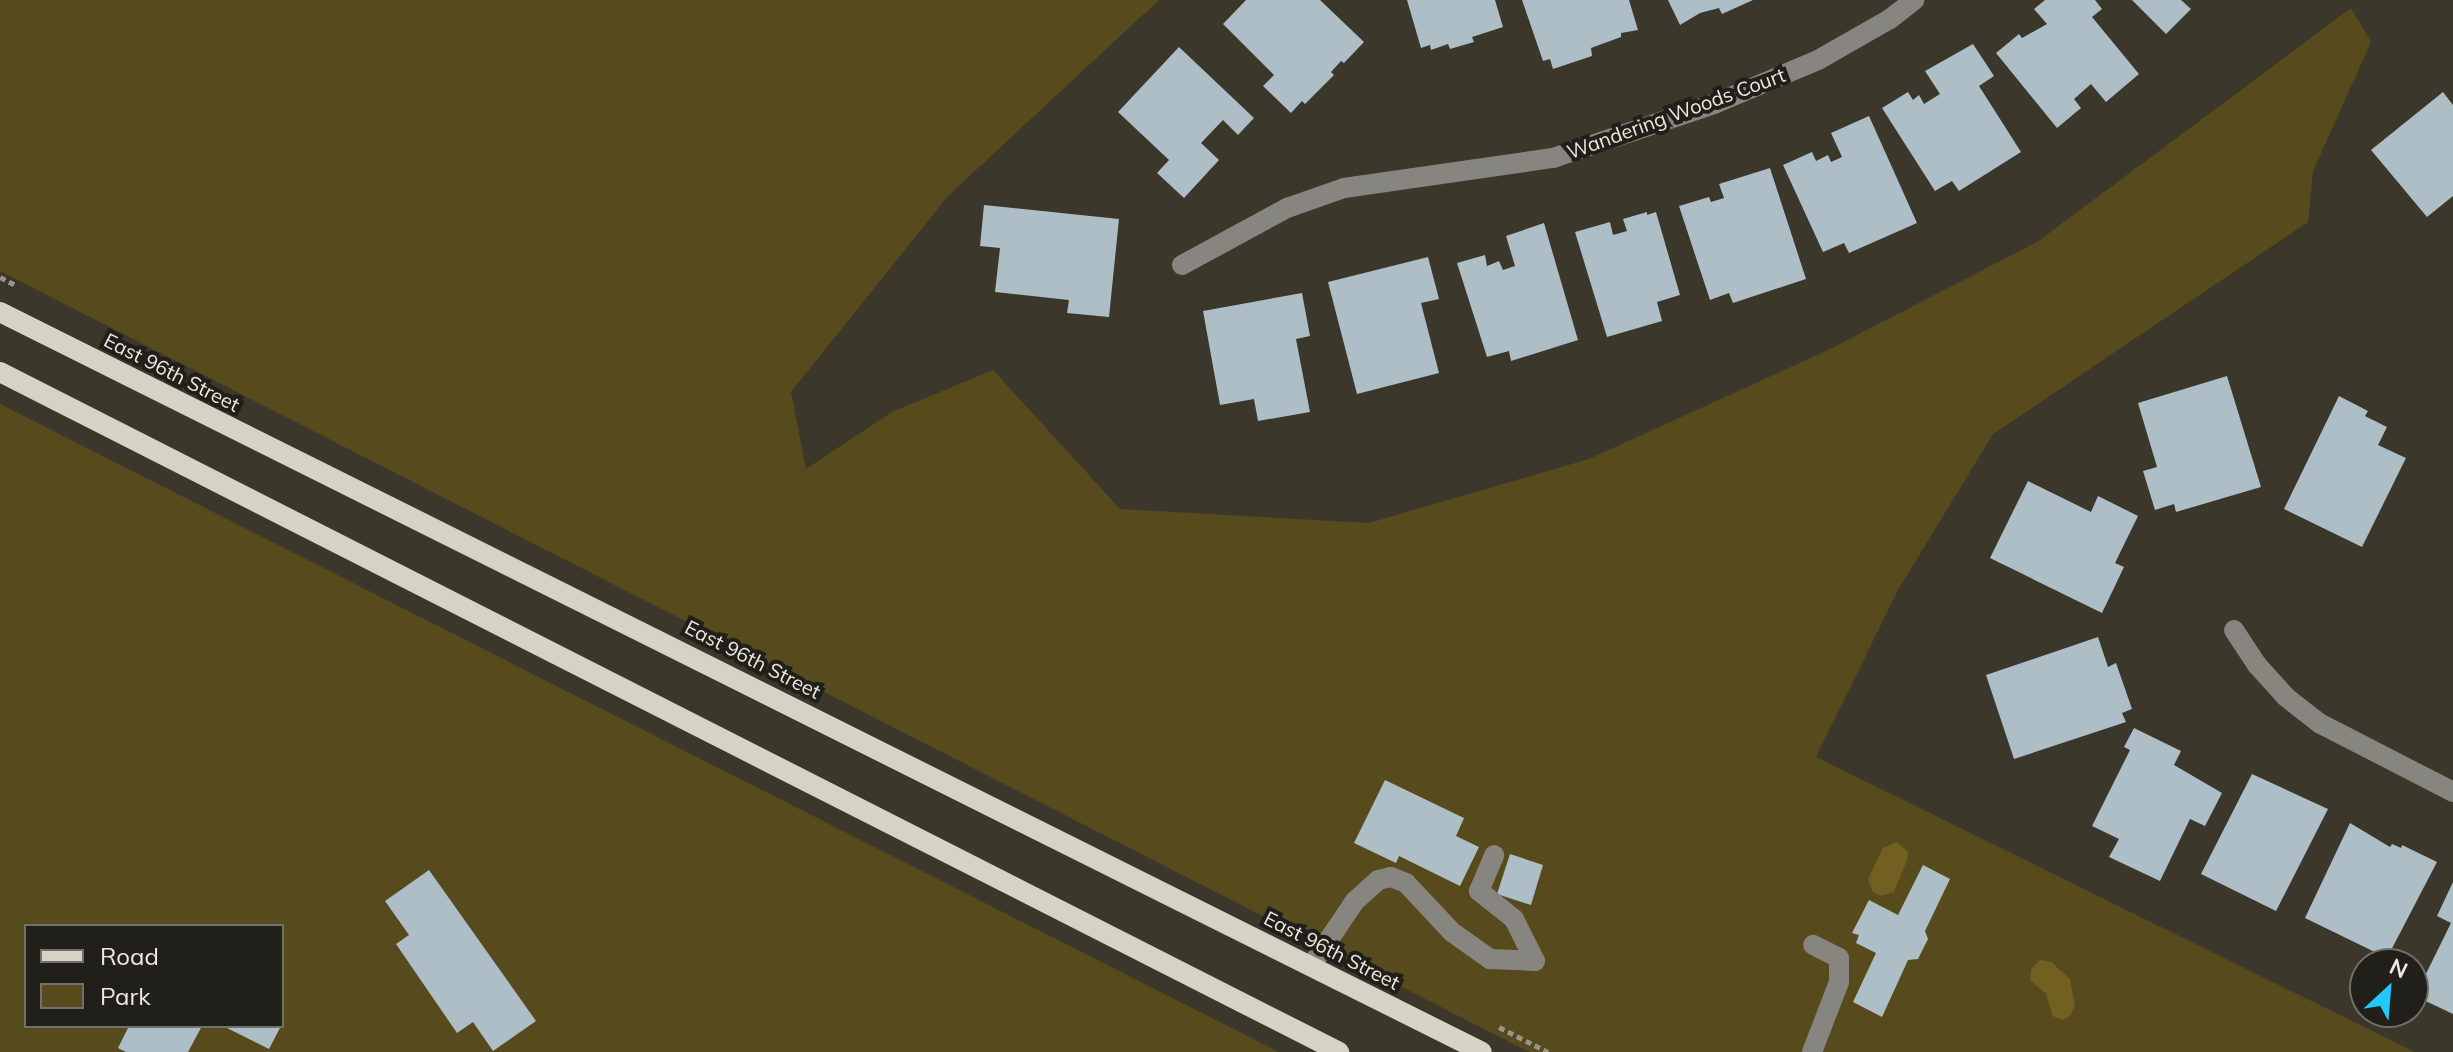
<!DOCTYPE html>
<html>
<head>
<meta charset="utf-8">
<style>
  body { margin:0 }
  #map { position:relative; width:2453px; height:1052px; overflow:hidden; background:#3b372b; font-family:Mulish,sans-serif }
  div>[style] { position:absolute }
  .green>* { inset:0; background:#574b1e }
  .water>* { inset:0; background:#716020 }
  .building>* { inset:0; background:#adbec6 }
  .path>* { height:5px; margin-top:-2.5px; transform-origin:0; background:repeating-linear-gradient(90deg,#97948a 0 6px,transparent 0 10px) }
  .minor>* { height:20px; margin:-10px; padding:0 10px; transform-origin:10px; border-radius:10px; background:#87857f }
  .major>* { height:20px; margin:-10px; padding:0 10px; transform-origin:10px; border-radius:10px; background:#d6d2c5 }
  span { translate:-50% -50%; white-space:nowrap; text-align:center; line-height:1.15; -webkit-text-stroke:8px #201f19; paint-order:stroke }
  .street-label { font-size:20px; color:#ebe9e1 }
  .legend { position:absolute; left:24px; top:924px; width:260px; height:104px; box-sizing:border-box; background:#201f19; border:2px solid #717069; margin:0; padding:10px 14px; list-style:none; font-size:24px; color:#ebe9e1 }
  .legend li { display:flex; align-items:center; gap:16px; height:40px }
  .legend b { width:40px; border:2px solid #717069 }
  .north { position:absolute; left:2349px; top:948px; width:80px; height:80px; box-sizing:border-box; background:#201f19; border:2px solid #717069; border-radius:50%; rotate:26deg; font-size:22px; font-weight:700; line-height:32px; text-align:center; color:#ebe9e1 }
  .north::after { content:''; display:block; margin:auto; width:28px; height:36px; background:#21c9fd; clip-path:polygon(50% 0,100% 100%,50% 72%,0 100%) }
</style>
</head>
<body>
<div id="map">
  <div class="green">
    <i style="clip-path:polygon(0 0,1159px 0,948px 196px,791px 392px,806px 469px,892px 412px,993px 370px,1120px 509px,1369px 523px,1589px 459px,1828px 350px,2037px 242px,2351px 8px,2371px 42px,2313px 171px,2308px 222px,1993px 434px,1898px 590px,1816px 757px,2415px 1052px,1529px 1052px,0 271px)"></i>
    <i style="clip-path:polygon(evenodd,0 404px,1279px 1052px,0 1052px,0 404px,26px 926px,282px 926px,282px 1026px,26px 1026px,26px 926px)"></i>
  </div>
  <div class="water">
    <i style="clip-path:polygon(1897px 842px,1908px 852px,1907px 860px,1894px 892px,1881px 896px,1873px 892px,1868px 879px,1883px 848px)"></i>
    <i style="clip-path:polygon(2040px 960px,2051px 962px,2070px 979px,2075px 1006px,2070px 1016px,2062px 1020px,2053px 1016px,2046px 994px,2030px 980px,2031px 969px)"></i>
  </div>
  <div class="building">
    <i style="clip-path:polygon(1246px 0,1320px 0,1364px 42px,1344px 63px,1341px 61px,1331px 72px,1334px 75px,1305px 104px,1302px 101px,1291px 113px,1263px 86px,1274px 75px,1223px 24px)"></i>
    <i style="clip-path:polygon(1407px 0,1495px 0,1503px 27px,1472px 37px,1474px 42px,1450px 49px,1448px 44px,1431px 50px,1430px 45px,1421px 48px)"></i>
    <i style="clip-path:polygon(1522px 0,1629px 0,1638px 30px,1621px 33px,1621px 37px,1591px 48px,1592px 56px,1553px 69px,1550px 59px,1543px 61px)"></i>
    <i style="clip-path:polygon(1668px 0,1753px 0,1722px 14px,1719px 8px,1700px 13px,1680px 25px)"></i>
    <i style="clip-path:polygon(2045px 0,2095px 0,2102px 9px,2092px 17px,2139px 74px,2106px 102px,2091px 84px,2074px 99px,2081px 108px,2057px 128px,1996px 53px,2019px 34px,2022px 38px,2047px 24px,2034px 9px)"></i>
    <i style="clip-path:polygon(2132px 0,2181px 0,2191px 9px,2166px 34px)"></i>
    <i style="clip-path:polygon(1973px 44px,1994px 76px,1979px 86px,2021px 152px,1959px 191px,1952px 181px,1935px 191px,1882px 108px,1908px 92px,1913px 100px,1919px 95px,1924px 104px,1940px 94px,1925px 71px)"></i>
    <i style="clip-path:polygon(1179px 47px,1254px 118px,1238px 135px,1223px 120px,1201px 143px,1219px 160px,1184px 198px,1157px 173px,1169px 160px,1118px 112px)"></i>
    <i style="clip-path:polygon(2443px 92px,2453px 105px,2453px 196px,2427px 217px,2371px 150px)"></i>
    <i style="clip-path:polygon(1869px 116px,1917px 223px,1849px 253px,1844px 243px,1823px 252px,1783px 165px,1812px 152px,1816px 161px,1828px 155px,1831px 162px,1842px 157px,1831px 133px)"></i>
    <i style="clip-path:polygon(1770px 168px,1806px 279px,1733px 303px,1729px 293px,1710px 300px,1679px 206px,1709px 197px,1711px 202px,1724px 198px,1719px 184px)"></i>
    <i style="clip-path:polygon(984px 205px,1119px 219px,1109px 317px,1067px 313px,1069px 300px,995px 292px,1000px 248px,980px 246px)"></i>
    <i style="clip-path:polygon(1647px 212px,1647px 215px,1656px 212px,1680px 295px,1657px 302px,1662px 321px,1607px 337px,1575px 232px,1610px 222px,1613px 235px,1627px 231px,1623px 219px)"></i>
    <i style="clip-path:polygon(1544px 223px,1578px 340px,1511px 361px,1509px 351px,1487px 357px,1457px 263px,1485px 255px,1487px 266px,1499px 261px,1503px 270px,1515px 266px,1506px 236px)"></i>
    <i style="clip-path:polygon(1428px 257px,1439px 299px,1421px 303px,1439px 373px,1357px 394px,1328px 282px)"></i>
    <i style="clip-path:polygon(1302px 293px,1310px 336px,1296px 339px,1310px 412px,1258px 421px,1254px 399px,1220px 405px,1203px 311px)"></i>
    <i style="clip-path:polygon(2227px 376px,2261px 487px,2176px 512px,2174px 504px,2155px 510px,2143px 471px,2157px 467px,2138px 403px)"></i>
    <i style="clip-path:polygon(2339px 396px,2368px 411px,2365px 416px,2387px 427px,2378px 445px,2406px 458px,2362px 547px,2284px 509px)"></i>
    <i style="clip-path:polygon(2028px 481px,2091px 512px,2098px 496px,2138px 516px,2115px 563px,2124px 567px,2102px 613px,1990px 558px)"></i>
    <i style="clip-path:polygon(2098px 637px,2108px 667px,2116px 663px,2132px 709px,2122px 713px,2126px 722px,2014px 759px,1986px 675px)"></i>
    <i style="clip-path:polygon(2134px 728px,2181px 751px,2174px 765px,2222px 793px,2205px 826px,2190px 819px,2160px 881px,2109px 857px,2119px 839px,2092px 826px,2130px 750px,2124px 747px)"></i>
    <i style="clip-path:polygon(2252px 774px,2328px 809px,2276px 911px,2201px 874px)"></i>
    <i style="clip-path:polygon(1385px 780px,1464px 818px,1456px 836px,1479px 847px,1460px 886px,1399px 856px,1396px 863px,1354px 843px)"></i>
    <i style="clip-path:polygon(2350px 823px,2390px 847px,2392px 844px,2401px 848px,2402px 845px,2437px 862px,2387px 958px,2305px 918px)"></i>
    <i style="clip-path:polygon(1510px 854px,1543px 865px,1531px 905px,1497px 894px)"></i>
    <i style="clip-path:polygon(1923px 865px,1950px 879px,1925px 931px,1928px 939px,1918px 959px,1908px 960px,1882px 1017px,1853px 1002px,1876px 953px,1856px 943px,1859px 935px,1852px 933px,1869px 900px,1898px 915px)"></i>
    <i style="clip-path:polygon(429px 870px,536px 1021px,493px 1051px,473px 1022px,457px 1033px,396px 944px,409px 935px,385px 901px)"></i>
    <i style="clip-path:polygon(2453px 882px,2453px 1014px,2415px 996px,2451px 923px,2437px 916px)"></i>
    <i style="clip-path:polygon(129px 1026px,202px 1026px,188px 1052px,126px 1052px,118px 1048px)"></i>
    <i style="clip-path:polygon(223px 1026px,281px 1026px,269px 1049px)"></i>
  </div>
  <div class="path">
    <i style="left:0;top:277px;width:18px;rotate:27deg"></i>
    <i style="left:1499px;top:1027px;width:55px;rotate:27deg"></i>
  </div>
  <div class="minor">
    <i style="left:1182px;top:265px;width:119px;rotate:-28.5deg"></i>
    <i style="left:1287px;top:208px;width:60px;rotate:-19.3deg"></i>
    <i style="left:1344px;top:188px;width:211px;rotate:-8.2deg"></i>
    <i style="left:1553px;top:158px;width:170px;rotate:-18.5deg"></i>
    <i style="left:1714px;top:104px;width:113px;rotate:-22.9deg"></i>
    <i style="left:1818px;top:60px;width:83px;rotate:-29.7deg"></i>
    <i style="left:1890px;top:19px;width:31px;rotate:-38deg"></i>
    <i style="left:2234px;top:630px;width:42px;rotate:56.7deg"></i>
    <i style="left:2257px;top:665px;width:43px;rotate:47.8deg"></i>
    <i style="left:2286px;top:697px;width:42px;rotate:38.2deg"></i>
    <i style="left:2319px;top:723px;width:151px;rotate:27.2deg"></i>
    <i style="left:1311px;top:966px;width:78px;rotate:-55.9deg"></i>
    <i style="left:1355px;top:901px;width:31px;rotate:-42deg"></i>
    <i style="left:1378px;top:880px;width:13px;rotate:-13deg"></i>
    <i style="left:1391px;top:877px;width:16px;rotate:22deg"></i>
    <i style="left:1406px;top:883px;width:67px;rotate:46.8deg"></i>
    <i style="left:1452px;top:932px;width:47px;rotate:35.4deg"></i>
    <i style="left:1490px;top:959px;width:45px;rotate:2.5deg"></i>
    <i style="left:1535px;top:961px;width:47px;rotate:-116.6deg"></i>
    <i style="left:1514px;top:919px;width:45px;rotate:-141.3deg"></i>
    <i style="left:1479px;top:891px;width:39px;rotate:-67deg"></i>
    <i style="left:1812px;top:1052px;width:75px;rotate:-68.9deg"></i>
    <i style="left:1839px;top:982px;width:24px;rotate:-90deg"></i>
    <i style="left:1839px;top:958px;width:29px;rotate:-153deg"></i>
  </div>
  <div class="major">
    <i style="left:0;top:312px;width:1656px;rotate:26.53deg"></i>
    <i style="left:0;top:372px;width:1502px;rotate:26.92deg"></i>
  </div>
  <div class="street-label">
    <span style="left:1676px;top:113px;rotate:-20deg">Wandering Woods Court</span>
    <span style="left:172px;top:372px;rotate:27deg">East 96th Street</span>
    <span style="left:753px;top:659px;rotate:27deg">East 96th Street</span>
    <span style="left:1332px;top:950px;rotate:27deg">East 96th Street</span>
  </div>
  <ul class="legend">
  <li><b style="height:10px;background:#d6d2c5"></b>Road</li>
  <li><b style="height:22px;background:#574b1e"></b>Park</li>
  </ul>
  <div class="north">N</div>
</div>
</body>
</html>
